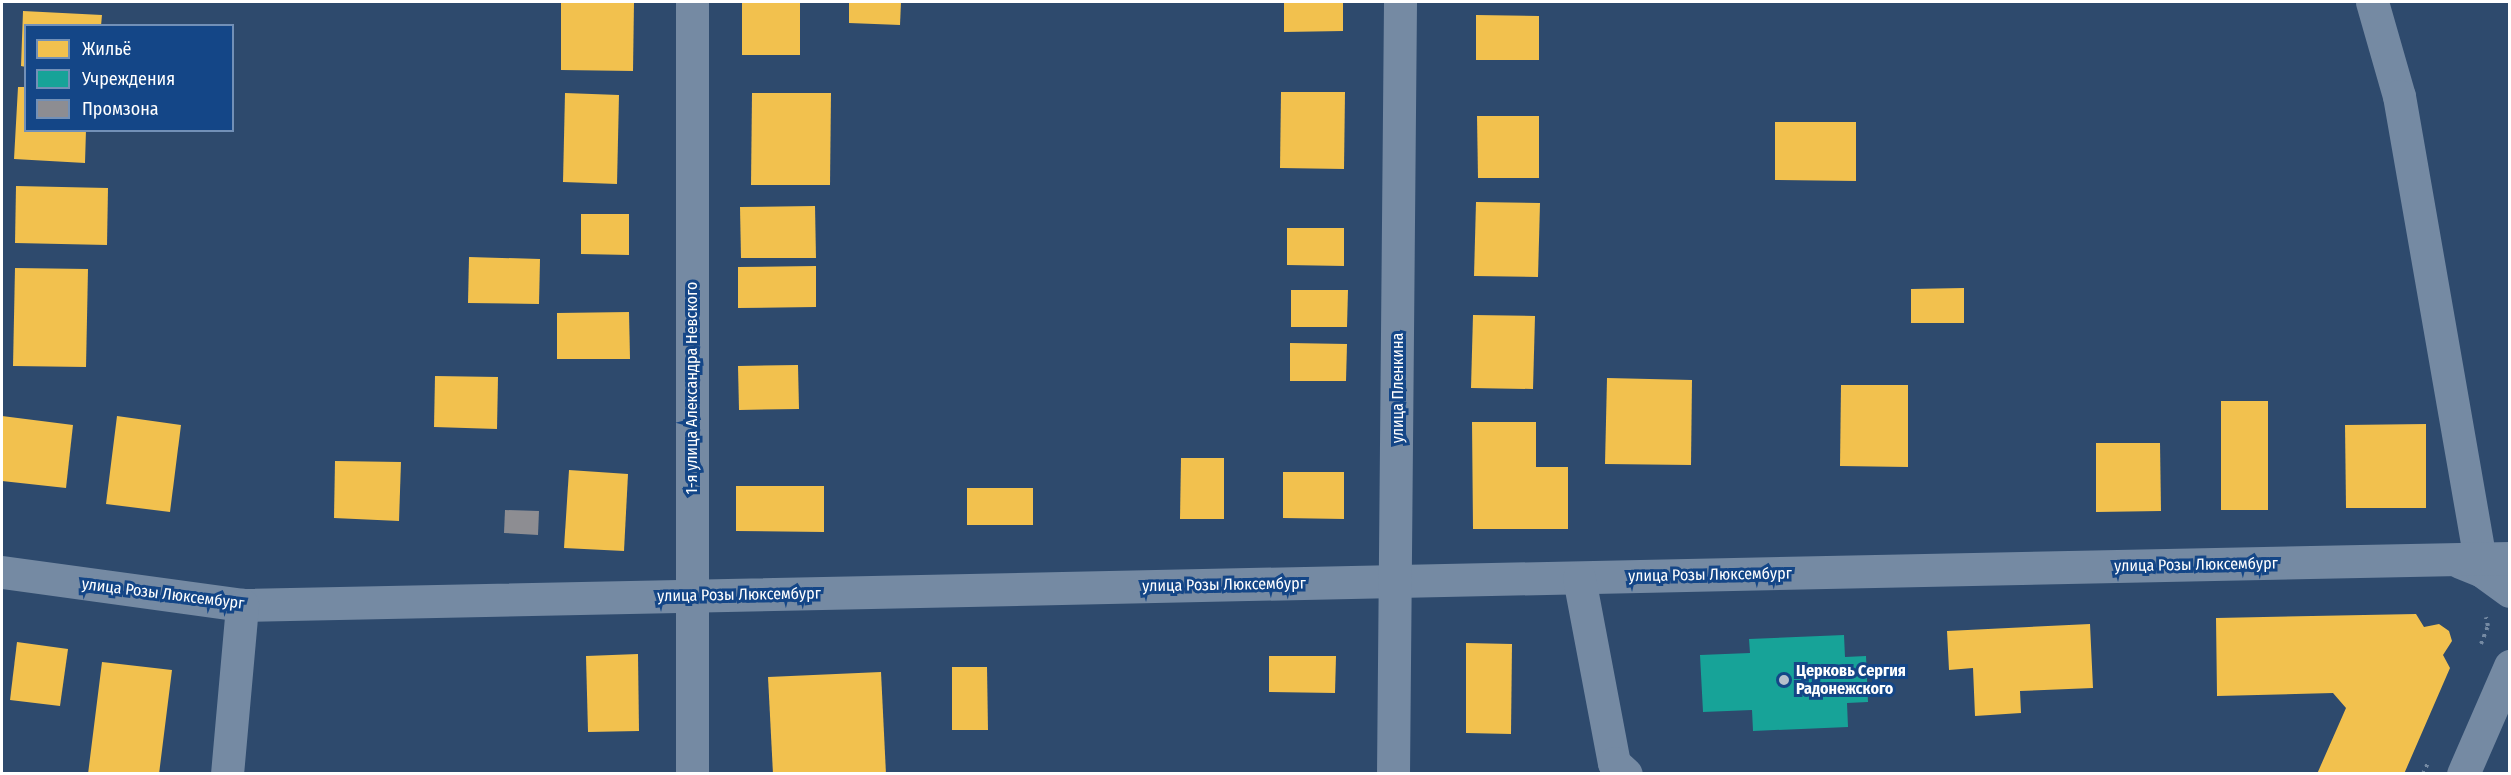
<!DOCTYPE html>
<html>
<head>
<meta charset="utf-8">
<style>
  body { margin:0 }
  #map { position:relative; width:2511px; height:775px; overflow:hidden; background:#2e4a6d; font-family:"Fira Sans Condensed",sans-serif }
  div>[style] { position:absolute }
  .homes>* { inset:0; background:#f2c14e }
  .public>* { inset:0; background:#17a398 }
  .industry>* { inset:0; background:#8d8d92 }
  .path>* { height:4px; margin-top:-2px; transform-origin:0; background:repeating-linear-gradient(90deg,#758aa3 0 3px,transparent 0 7.5px) }
  .minor>* { height:33px; margin:-16.5px; padding:0 16.5px; transform-origin:16.5px; border-radius:16.5px; background:#758aa3 }
  .dots>* { width:16px; height:16px; translate:-50% -50%; box-sizing:border-box; border:3px solid #144687; border-radius:50% }
  span { translate:-50% -50%; white-space:nowrap; text-align:center; line-height:1.15; -webkit-text-stroke:6px #144687; paint-order:stroke }
  .street-label { font-size:16px; color:#fff }
  .poi-label { font-size:16px; color:#fff; font-weight:700 }
  .left { translate:0 -50%; text-align:left }
  .frame { position:absolute; inset:0; border:3px solid #fff; pointer-events:none }
  .legend { position:absolute; left:24px; top:24px; width:210px; height:108px; box-sizing:border-box; background:#144687; border:2px solid #7290b7; margin:0; padding:8px 10px; list-style:none; font-size:18px; color:#fff }
  .legend li { display:flex; align-items:center; gap:12px; height:30px }
  .legend b { width:30px; border:2px solid #7290b7 }
</style>
</head>
<body>
<div id="map">
  <div class="homes">
    <i style="clip-path:polygon(561px 2px,634px 2px,633px 71px,561px 70px)"></i>
    <i style="clip-path:polygon(742px 2px,800px 2px,800px 55px,742px 55px)"></i>
    <i style="clip-path:polygon(849px 2px,901px 2px,900px 25px,849px 23px)"></i>
    <i style="clip-path:polygon(1284px 2px,1343px 2px,1343px 31px,1284px 32px)"></i>
    <i style="clip-path:polygon(23px 11px,102px 15px,101px 26px,26px 26px,26px 67px,21px 66px)"></i>
    <i style="clip-path:polygon(1476px 15px,1539px 16px,1539px 60px,1476px 60px)"></i>
    <i style="clip-path:polygon(18px 87px,26px 87px,26px 130px,86px 130px,85px 163px,14px 159px)"></i>
    <i style="clip-path:polygon(1281px 92px,1345px 92px,1344px 169px,1280px 168px)"></i>
    <i style="clip-path:polygon(565px 93px,619px 95px,617px 184px,563px 182px)"></i>
    <i style="clip-path:polygon(752px 93px,831px 93px,830px 185px,751px 185px)"></i>
    <i style="clip-path:polygon(1477px 116px,1539px 116px,1539px 178px,1478px 178px)"></i>
    <i style="clip-path:polygon(1775px 122px,1856px 122px,1856px 181px,1775px 180px)"></i>
    <i style="clip-path:polygon(16px 186px,108px 188px,107px 245px,15px 243px)"></i>
    <i style="clip-path:polygon(1476px 202px,1540px 203px,1538px 277px,1474px 276px)"></i>
    <i style="clip-path:polygon(815px 206px,816px 258px,741px 258px,740px 207px)"></i>
    <i style="clip-path:polygon(581px 214px,629px 214px,629px 255px,581px 254px)"></i>
    <i style="clip-path:polygon(1287px 228px,1344px 228px,1344px 266px,1287px 265px)"></i>
    <i style="clip-path:polygon(469px 257px,540px 259px,539px 304px,468px 303px)"></i>
    <i style="clip-path:polygon(816px 266px,816px 307px,738px 308px,738px 267px)"></i>
    <i style="clip-path:polygon(15px 268px,88px 269px,86px 367px,13px 366px)"></i>
    <i style="clip-path:polygon(1964px 288px,1964px 323px,1911px 323px,1911px 289px)"></i>
    <i style="clip-path:polygon(1291px 290px,1348px 290px,1347px 327px,1291px 327px)"></i>
    <i style="clip-path:polygon(629px 312px,630px 359px,557px 359px,557px 313px)"></i>
    <i style="clip-path:polygon(1473px 315px,1535px 316px,1533px 389px,1471px 388px)"></i>
    <i style="clip-path:polygon(1290px 343px,1347px 344px,1346px 381px,1290px 381px)"></i>
    <i style="clip-path:polygon(798px 365px,799px 409px,739px 410px,738px 366px)"></i>
    <i style="clip-path:polygon(435px 376px,498px 377px,497px 429px,434px 427px)"></i>
    <i style="clip-path:polygon(1607px 378px,1692px 380px,1691px 465px,1605px 464px)"></i>
    <i style="clip-path:polygon(1841px 385px,1908px 385px,1908px 467px,1840px 466px)"></i>
    <i style="clip-path:polygon(2221px 401px,2268px 401px,2268px 510px,2221px 510px)"></i>
    <i style="clip-path:polygon(2px 416px,73px 425px,66px 488px,2px 481px)"></i>
    <i style="clip-path:polygon(117px 416px,181px 425px,170px 512px,106px 504px)"></i>
    <i style="clip-path:polygon(1472px 422px,1536px 422px,1536px 467px,1568px 467px,1568px 529px,1473px 529px)"></i>
    <i style="clip-path:polygon(2426px 424px,2426px 508px,2346px 508px,2345px 425px)"></i>
    <i style="clip-path:polygon(2096px 443px,2160px 443px,2161px 511px,2096px 512px)"></i>
    <i style="clip-path:polygon(1181px 458px,1224px 458px,1224px 519px,1180px 519px)"></i>
    <i style="clip-path:polygon(335px 461px,401px 462px,399px 521px,334px 518px)"></i>
    <i style="clip-path:polygon(569px 470px,628px 474px,624px 551px,564px 548px)"></i>
    <i style="clip-path:polygon(1283px 472px,1344px 472px,1344px 519px,1283px 518px)"></i>
    <i style="clip-path:polygon(736px 486px,824px 486px,824px 532px,736px 531px)"></i>
    <i style="clip-path:polygon(967px 488px,1033px 488px,1033px 525px,967px 525px)"></i>
    <i style="clip-path:polygon(2416px 614px,2424px 627px,2439px 624px,2449px 631px,2452px 641px,2443px 655px,2450px 668px,2404px 774px,2317px 774px,2346px 708px,2333px 693px,2217px 696px,2216px 618px)"></i>
    <i style="clip-path:polygon(2090px 624px,2093px 688px,2020px 691px,2021px 713px,1975px 716px,1973px 668px,1949px 670px,1947px 631px)"></i>
    <i style="clip-path:polygon(17px 642px,68px 649px,60px 706px,10px 700px)"></i>
    <i style="clip-path:polygon(1466px 643px,1512px 644px,1511px 734px,1466px 733px)"></i>
    <i style="clip-path:polygon(638px 654px,639px 731px,588px 732px,586px 656px)"></i>
    <i style="clip-path:polygon(1269px 656px,1336px 656px,1335px 693px,1269px 692px)"></i>
    <i style="clip-path:polygon(102px 662px,172px 670px,159px 774px,88px 774px)"></i>
    <i style="clip-path:polygon(952px 667px,987px 667px,988px 730px,952px 730px)"></i>
    <i style="clip-path:polygon(881px 672px,886px 774px,773px 774px,768px 677px)"></i>
  </div>
  <div class="public">
    <i style="clip-path:polygon(1844px 635px,1845px 657px,1866px 656px,1868px 702px,1847px 703px,1848px 727px,1753px 731px,1752px 710px,1703px 712px,1700px 655px,1750px 653px,1749px 639px)"></i>
  </div>
  <div class="industry">
    <i style="clip-path:polygon(505px 510px,539px 511px,538px 535px,504px 533px)"></i>
  </div>
  <div class="path">
    <i style="left:2481px;top:644px;width:19px;rotate:-69deg"></i>
    <i style="left:2488px;top:626px;width:9px;rotate:-103deg"></i>
    <i style="left:2423px;top:774px;width:12px;rotate:-66deg"></i>
  </div>
  <div class="minor">
    <i style="left:2372px;top:2px;width:98px;rotate:74deg"></i>
    <i style="left:2399px;top:96px;width:470px;rotate:80.1deg"></i>
    <i style="left:2460px;top:562px;width:24px;rotate:22deg"></i>
    <i style="left:2482px;top:571px;width:34px;rotate:36deg"></i>
    <i style="left:2px;top:572px;width:242px;rotate:7.8deg"></i>
    <i style="left:242px;top:605px;width:2268px;rotate:-1.19deg"></i>
    <i style="left:1579px;top:578px;width:188px;rotate:79.3deg"></i>
    <i style="left:1614px;top:763px;width:16px;rotate:43deg"></i>
    <i style="left:227px;top:774px;width:170px;rotate:-84.9deg"></i>
    <i style="left:692px;top:774px;width:772px;rotate:-90deg"></i>
    <i style="left:1393px;top:774px;width:772px;rotate:-89.48deg"></i>
    <i style="left:2463px;top:774px;width:118px;rotate:-66.5deg"></i>
  </div>
  <div class="dots">
    <i style="left:1784px;top:680px;background:#b6c0cc"></i>
  </div>
  <div class="street-label">
    <span style="left:692px;top:388px;rotate:-90deg">1-я улица Александра Невского</span>
    <span style="left:1398px;top:388px;rotate:-90deg">улица Пленкина</span>
    <span style="left:2196px;top:565px;rotate:-1deg">улица Розы Люксембург</span>
    <span style="left:1710px;top:575px;rotate:-1deg">улица Розы Люксембург</span>
    <span style="left:1224px;top:585px;rotate:-1deg">улица Розы Люксембург</span>
    <span style="left:163px;top:594px;rotate:7deg">улица Розы Люксембург</span>
    <span style="left:739px;top:595px;rotate:-1deg">улица Розы Люксембург</span>
  </div>
  <div class="poi-label">
    <span class="left" style="left:1796px;top:680px">Церковь Сергия<br>Радонежского</span>
  </div>
  <div class="frame"></div>
  <ul class="legend">
  <li><b style="height:16px;background:#f2c14e"></b>Жильё</li>
  <li><b style="height:16px;background:#17a398"></b>Учреждения</li>
  <li><b style="height:16px;background:#8d8d92"></b>Промзона</li>
  </ul>
</div>
</body>
</html>
